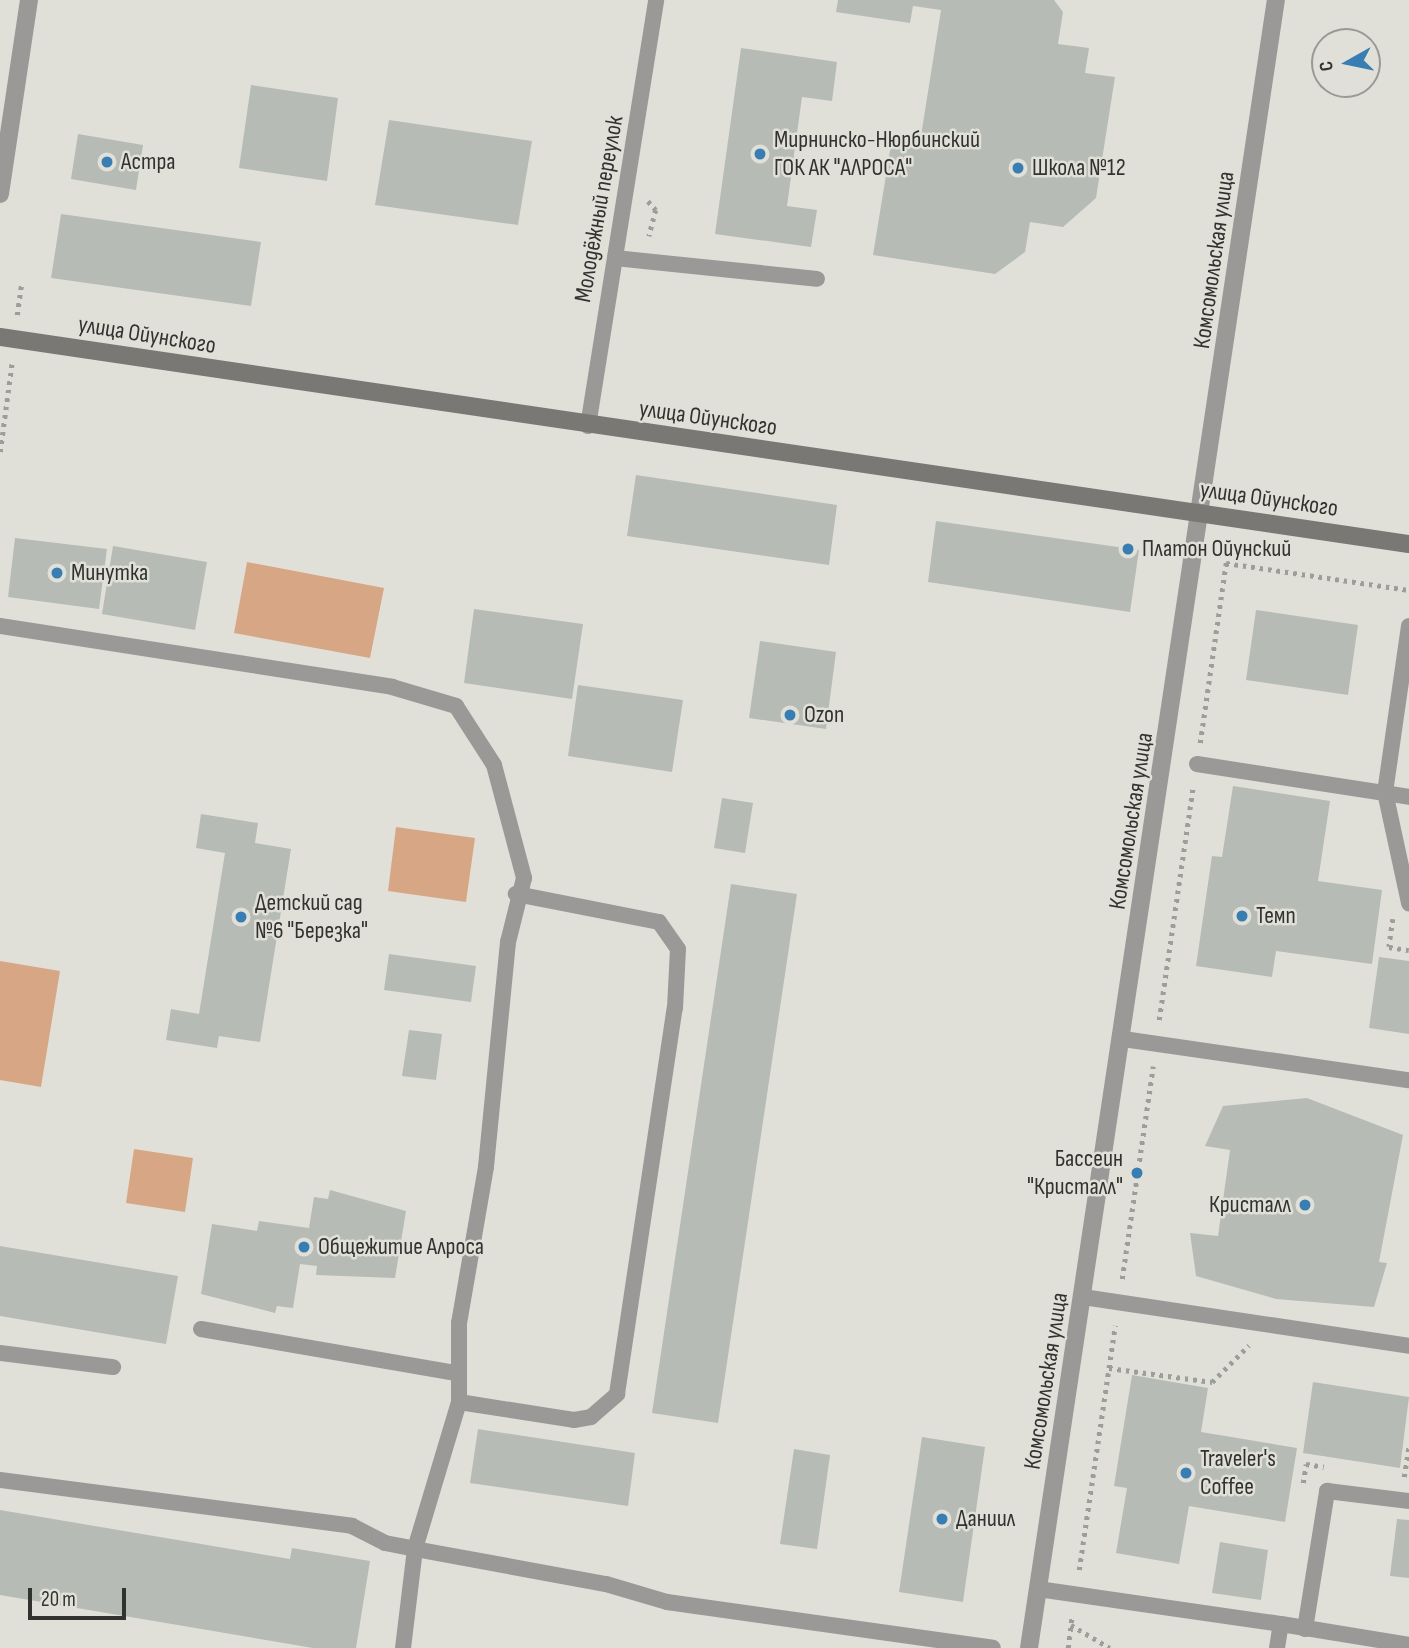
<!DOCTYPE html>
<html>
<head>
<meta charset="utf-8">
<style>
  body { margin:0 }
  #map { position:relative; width:1409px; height:1648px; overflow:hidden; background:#e0e0d9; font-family:"Sofia Sans Condensed",sans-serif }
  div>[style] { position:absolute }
  .green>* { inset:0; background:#d7a785 }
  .building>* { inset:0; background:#b6bbb5 }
  .path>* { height:4.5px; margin-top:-2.25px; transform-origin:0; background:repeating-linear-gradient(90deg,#9e9e99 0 3.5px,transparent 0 8.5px) }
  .lane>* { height:16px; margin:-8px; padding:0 8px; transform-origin:8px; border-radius:8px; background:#9b9997 }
  .street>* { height:18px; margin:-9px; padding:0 9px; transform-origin:9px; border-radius:9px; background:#9b9997 }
  .secondary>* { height:18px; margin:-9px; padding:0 9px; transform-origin:9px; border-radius:9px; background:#7a7874 }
  .dots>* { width:19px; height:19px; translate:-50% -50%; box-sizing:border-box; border:4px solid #e0e0d9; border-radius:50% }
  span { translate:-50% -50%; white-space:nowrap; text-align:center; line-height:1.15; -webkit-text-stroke:5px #e0e0d9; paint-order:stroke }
  .poi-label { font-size:24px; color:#323230 }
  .left { translate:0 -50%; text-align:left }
  .right { translate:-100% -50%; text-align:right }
  .street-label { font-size:24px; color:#323230 }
  .north { position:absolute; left:1311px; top:28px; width:70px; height:70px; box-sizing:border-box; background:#e0e0d9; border:2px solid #9a9a95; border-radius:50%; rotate:261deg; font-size:19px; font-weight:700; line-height:28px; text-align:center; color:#323230 }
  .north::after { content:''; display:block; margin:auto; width:24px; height:32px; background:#397eb3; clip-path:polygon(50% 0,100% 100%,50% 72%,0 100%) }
  .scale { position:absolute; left:28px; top:1588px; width:98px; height:32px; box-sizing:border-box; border:4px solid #323230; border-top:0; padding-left:9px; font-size:21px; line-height:24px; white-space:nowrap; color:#323230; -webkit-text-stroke:5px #e0e0d9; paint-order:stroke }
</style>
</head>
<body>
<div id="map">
  <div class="green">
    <i style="clip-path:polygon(247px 562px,384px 588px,370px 658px,234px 633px)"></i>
    <i style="clip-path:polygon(396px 827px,475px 838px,466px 902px,388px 891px)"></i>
    <i style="clip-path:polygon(0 961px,60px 971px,41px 1087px,0 1080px)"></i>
    <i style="clip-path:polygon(134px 1149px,193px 1158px,185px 1212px,126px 1203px)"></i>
  </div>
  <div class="building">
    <i style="clip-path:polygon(838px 0,1054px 0,1063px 12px,1058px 44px,1089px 48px,1085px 73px,1115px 77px,1096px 198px,1063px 227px,1030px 222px,1025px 252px,995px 274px,873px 255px,892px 138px,920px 142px,941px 10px,913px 6px,910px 23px,836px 12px)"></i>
    <i style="clip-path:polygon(741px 48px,837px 62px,832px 101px,802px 97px,787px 206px,817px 210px,811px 247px,715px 234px)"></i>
    <i style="clip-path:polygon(251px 85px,338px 98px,327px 181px,239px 168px)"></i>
    <i style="clip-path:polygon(389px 120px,532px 141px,518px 225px,375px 205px)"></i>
    <i style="clip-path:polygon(78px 134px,143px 145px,136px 190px,71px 179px)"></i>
    <i style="clip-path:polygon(61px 214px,261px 242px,251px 306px,51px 278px)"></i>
    <i style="clip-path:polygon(636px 475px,837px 505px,829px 565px,627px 536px)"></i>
    <i style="clip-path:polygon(936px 521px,1139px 550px,1130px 612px,928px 582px)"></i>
    <i style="clip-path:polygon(15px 538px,107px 549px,99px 609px,8px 597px)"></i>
    <i style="clip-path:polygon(113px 546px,207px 562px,195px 630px,102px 614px)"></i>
    <i style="clip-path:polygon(474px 609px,583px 624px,572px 699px,464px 683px)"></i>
    <i style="clip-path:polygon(1256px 610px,1358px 625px,1348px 695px,1246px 680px)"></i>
    <i style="clip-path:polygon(760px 641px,836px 652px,826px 729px,749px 718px)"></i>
    <i style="clip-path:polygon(578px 685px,683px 700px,672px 772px,568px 756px)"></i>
    <i style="clip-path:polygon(1233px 786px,1330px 801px,1318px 881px,1382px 890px,1372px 964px,1276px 951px,1272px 977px,1196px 966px,1212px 856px,1222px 857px)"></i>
    <i style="clip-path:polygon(722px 798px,753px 803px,745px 853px,714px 848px)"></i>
    <i style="clip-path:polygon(201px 814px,258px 823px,255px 843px,291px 849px,260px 1042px,219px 1036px,217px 1048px,166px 1040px,171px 1009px,199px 1014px,225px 853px,196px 848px)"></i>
    <i style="clip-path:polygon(731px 884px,797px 894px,718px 1423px,652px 1413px)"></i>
    <i style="clip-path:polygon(389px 954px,476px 966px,471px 1002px,384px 990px)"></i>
    <i style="clip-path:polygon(1379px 957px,1409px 961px,1409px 1034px,1369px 1028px)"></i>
    <i style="clip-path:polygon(409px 1030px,442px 1034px,436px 1080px,402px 1076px)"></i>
    <i style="clip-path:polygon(1307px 1098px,1403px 1135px,1379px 1262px,1387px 1263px,1374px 1307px,1276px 1299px,1196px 1276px,1190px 1233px,1218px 1236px,1230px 1150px,1205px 1146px,1223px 1106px)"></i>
    <i style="clip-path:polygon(330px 1190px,406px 1211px,395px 1278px,316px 1275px,317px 1266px,300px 1264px,293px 1308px,277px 1306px,275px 1313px,201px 1294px,212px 1224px,257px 1231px,259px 1221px,309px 1228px,314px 1197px,328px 1199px)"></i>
    <i style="clip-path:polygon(0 1246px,178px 1276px,166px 1344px,0 1316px)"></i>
    <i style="clip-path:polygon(1132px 1375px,1208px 1388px,1201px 1432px,1297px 1448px,1285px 1522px,1189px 1506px,1179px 1564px,1116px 1553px,1127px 1488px,1114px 1486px)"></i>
    <i style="clip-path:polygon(1313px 1382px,1409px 1397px,1400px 1468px,1303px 1453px)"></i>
    <i style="clip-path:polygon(478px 1429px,635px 1453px,628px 1506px,470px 1483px)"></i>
    <i style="clip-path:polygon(922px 1437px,985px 1447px,963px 1602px,899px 1592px)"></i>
    <i style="clip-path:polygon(794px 1449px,830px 1455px,817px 1549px,780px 1544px)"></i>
    <i style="clip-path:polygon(0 1510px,290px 1559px,292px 1548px,370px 1561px,356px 1648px,313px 1648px,0 1595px)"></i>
    <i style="clip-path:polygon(1397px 1519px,1409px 1520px,1409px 1578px,1390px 1576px)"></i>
    <i style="clip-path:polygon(1220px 1542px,1268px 1550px,1261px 1600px,1212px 1593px)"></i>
  </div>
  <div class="path">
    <i style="left:648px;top:201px;width:12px;rotate:48deg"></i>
    <i style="left:656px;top:210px;width:27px;rotate:105deg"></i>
    <i style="left:17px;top:315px;width:30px;rotate:-82deg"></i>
    <i style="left:0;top:452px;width:91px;rotate:-82.4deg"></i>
    <i style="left:1200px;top:743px;width:182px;rotate:-81.8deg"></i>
    <i style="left:1226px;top:563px;width:185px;rotate:8.4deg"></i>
    <i style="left:1393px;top:919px;width:28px;rotate:98deg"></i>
    <i style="left:1389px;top:947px;width:20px;rotate:9deg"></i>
    <i style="left:1159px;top:1020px;width:236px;rotate:-81.7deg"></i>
    <i style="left:1122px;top:1279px;width:215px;rotate:-81.7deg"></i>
    <i style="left:1109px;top:1368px;width:104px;rotate:7.7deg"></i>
    <i style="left:1212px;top:1382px;width:52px;rotate:-45deg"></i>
    <i style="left:1404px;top:1477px;width:33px;rotate:-81deg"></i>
    <i style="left:1303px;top:1483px;width:19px;rotate:-81deg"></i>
    <i style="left:1306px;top:1464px;width:18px;rotate:9deg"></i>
    <i style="left:1079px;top:1570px;width:247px;rotate:-81.6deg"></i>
    <i style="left:1071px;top:1625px;width:45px;rotate:30.5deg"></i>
    <i style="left:1068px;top:1648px;width:31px;rotate:-83deg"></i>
  </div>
  <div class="lane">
    <i style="left:615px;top:258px;width:203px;rotate:5.9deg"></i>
    <i style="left:588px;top:426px;width:431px;rotate:-80.9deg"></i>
    <i style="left:0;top:626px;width:397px;rotate:8.8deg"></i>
    <i style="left:392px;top:687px;width:67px;rotate:16.5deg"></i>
    <i style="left:456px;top:706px;width:70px;rotate:57.2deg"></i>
    <i style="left:494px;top:765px;width:117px;rotate:75.1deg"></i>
    <i style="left:524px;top:878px;width:66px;rotate:104deg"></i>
    <i style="left:508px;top:942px;width:226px;rotate:95.6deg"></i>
    <i style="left:486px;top:1167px;width:158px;rotate:99.8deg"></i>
    <i style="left:459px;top:1323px;width:79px;rotate:90deg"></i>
    <i style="left:459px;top:1402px;width:153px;rotate:106.7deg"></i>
    <i style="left:415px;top:1549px;width:194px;rotate:10.4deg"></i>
    <i style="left:606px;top:1584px;width:64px;rotate:16.4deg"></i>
    <i style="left:667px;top:1602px;width:329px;rotate:8deg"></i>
    <i style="left:1409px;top:626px;width:168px;rotate:98.2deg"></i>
    <i style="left:1385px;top:792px;width:114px;rotate:77.8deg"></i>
    <i style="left:1197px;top:764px;width:215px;rotate:8.8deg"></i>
    <i style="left:1123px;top:1039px;width:289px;rotate:8.2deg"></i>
    <i style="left:1083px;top:1297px;width:330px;rotate:8.5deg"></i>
    <i style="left:201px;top:1329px;width:259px;rotate:9.8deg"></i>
    <i style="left:0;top:1353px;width:114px;rotate:7.1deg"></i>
    <i style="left:459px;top:1402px;width:116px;rotate:8.9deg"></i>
    <i style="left:574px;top:1420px;width:17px;rotate:-10deg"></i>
    <i style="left:591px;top:1417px;width:35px;rotate:-41deg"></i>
    <i style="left:617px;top:1394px;width:390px;rotate:-81.5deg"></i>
    <i style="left:675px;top:1008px;width:59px;rotate:-87.1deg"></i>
    <i style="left:678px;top:949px;width:33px;rotate:-125deg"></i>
    <i style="left:659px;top:922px;width:146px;rotate:-168.9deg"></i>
    <i style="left:0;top:1480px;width:355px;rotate:7.4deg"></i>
    <i style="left:352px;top:1526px;width:37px;rotate:27deg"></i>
    <i style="left:385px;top:1543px;width:31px;rotate:11deg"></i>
    <i style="left:415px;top:1549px;width:100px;rotate:96.9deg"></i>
    <i style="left:1038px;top:1589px;width:246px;rotate:8.2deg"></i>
    <i style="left:1305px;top:1629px;width:140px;rotate:-80.9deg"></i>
    <i style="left:1327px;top:1491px;width:83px;rotate:7deg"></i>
    <i style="left:1277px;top:1648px;width:24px;rotate:-81deg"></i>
    <i style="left:1281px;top:1624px;width:130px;rotate:9.3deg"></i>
  </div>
  <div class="street">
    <i style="left:0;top:194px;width:196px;rotate:-81.5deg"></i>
    <i style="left:1029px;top:1648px;width:1666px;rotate:-81.48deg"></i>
  </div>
  <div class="secondary">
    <i style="left:0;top:337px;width:1424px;rotate:8.36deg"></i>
  </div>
  <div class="dots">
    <i style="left:760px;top:154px;background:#397eb3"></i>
    <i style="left:107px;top:162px;background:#397eb3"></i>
    <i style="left:1018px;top:168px;background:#397eb3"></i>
    <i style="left:1128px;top:549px;background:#397eb3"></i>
    <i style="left:57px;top:573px;background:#397eb3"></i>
    <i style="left:790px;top:715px;background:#397eb3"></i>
    <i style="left:1242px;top:916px;background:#397eb3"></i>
    <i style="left:241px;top:917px;background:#397eb3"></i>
    <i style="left:1137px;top:1173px;background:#397eb3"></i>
    <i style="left:1305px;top:1205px;background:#397eb3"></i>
    <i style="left:304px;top:1247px;background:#397eb3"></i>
    <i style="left:1186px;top:1473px;background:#397eb3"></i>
    <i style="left:942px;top:1519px;background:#397eb3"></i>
  </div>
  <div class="poi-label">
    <span class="left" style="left:774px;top:154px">Мирнинско-Нюрбинский<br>ГОК АК "АЛРОСА"</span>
    <span class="left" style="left:121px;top:162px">Астра</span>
    <span class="left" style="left:1032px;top:168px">Школа №12</span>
    <span class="left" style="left:1142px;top:549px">Платон Ойунский</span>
    <span class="left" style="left:71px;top:573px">Минутка</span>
    <span class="left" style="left:804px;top:715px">Ozon</span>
    <span class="left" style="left:255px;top:917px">Детский сад<br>№6 "Березка"</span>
    <span class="left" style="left:1256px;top:916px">Темп</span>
    <span class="right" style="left:1123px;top:1173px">Бассеин<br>"Кристалл"</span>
    <span class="right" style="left:1291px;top:1205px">Кристалл</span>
    <span class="left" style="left:318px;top:1247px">Общежитие Алроса</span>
    <span class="left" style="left:1200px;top:1473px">Traveler's<br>Coffee</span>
    <span class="left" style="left:956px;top:1519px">Даниил</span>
  </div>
  <div class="street-label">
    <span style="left:599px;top:209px;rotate:-80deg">Молодёжный переулок</span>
    <span style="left:1214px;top:260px;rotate:-82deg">Комсомольская улица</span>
    <span style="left:147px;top:335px;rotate:9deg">улица Ойунского</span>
    <span style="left:708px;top:418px;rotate:8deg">улица Ойунского</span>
    <span style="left:1269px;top:499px;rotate:8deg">улица Ойунского</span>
    <span style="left:1131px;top:821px;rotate:-81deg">Комсомольская улица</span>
    <span style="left:1046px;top:1381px;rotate:-81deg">Комсомольская улица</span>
  </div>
  <div class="north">С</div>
  <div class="scale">20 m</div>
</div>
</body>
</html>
